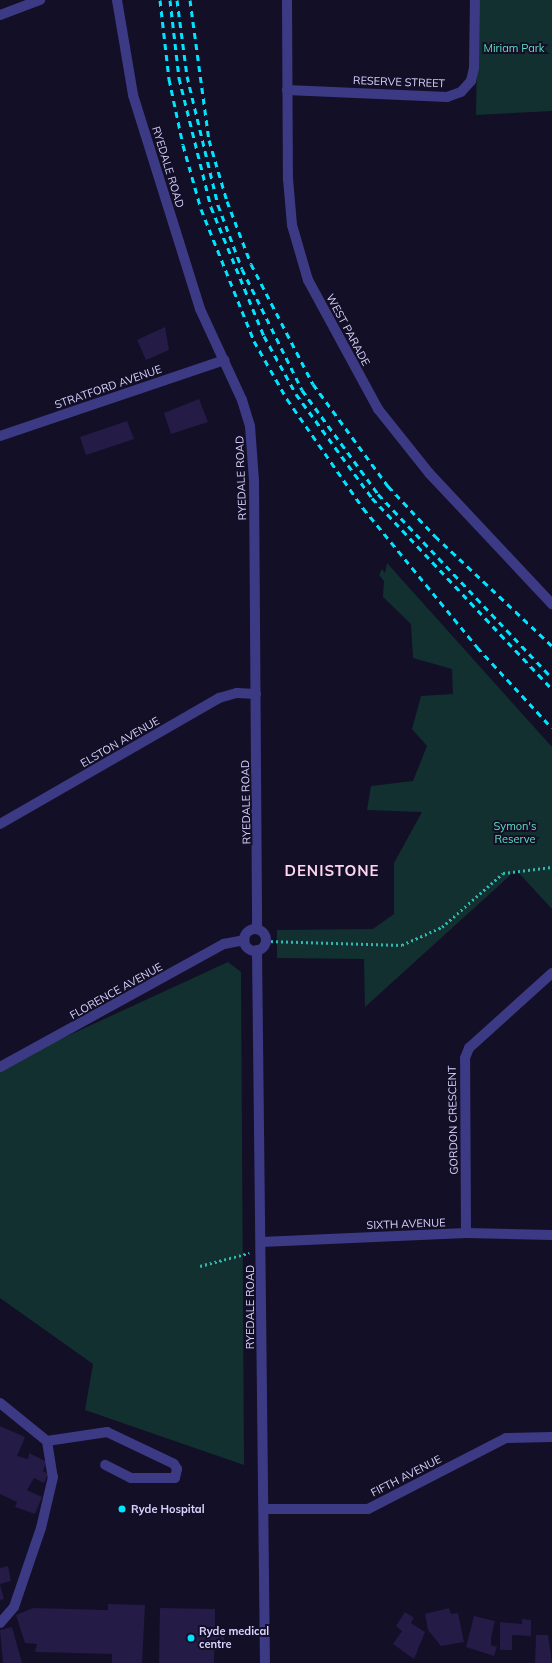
<!DOCTYPE html>
<html>
<head>
<meta charset="utf-8">
<style>
  body { margin:0 }
  #map { position:relative; width:552px; height:1663px; overflow:hidden; background:#130f26; font-family:Mulish,sans-serif }
  div>[style] { position:absolute }
  .green>* { inset:0; background:#12302f }
  .building>* { inset:0; background:#241b47 }
  .path>* { height:2.5px; margin-top:-1.25px; transform-origin:0; background:repeating-linear-gradient(90deg,#2fb8b0 0 2px,transparent 0 5px) }
  .minor>* { height:10px; margin:-5px; padding:0 5px; transform-origin:5px; border-radius:5px; background:#3d3a85 }
  .minor>.ring { margin:-5px; padding:0; box-sizing:content-box; background:none; border:10px solid #3d3a85; border-radius:50% }
  .rail>* { height:3px; margin-top:-1.5px; transform-origin:0; background:repeating-linear-gradient(90deg,#00e5ff 0 6px,transparent 0 11px) }
  .dots>* { width:11px; height:11px; translate:-50% -50%; box-sizing:border-box; border:2px solid #130f26; border-radius:50% }
  span { translate:-50% -50%; white-space:nowrap; text-align:center; line-height:1.15; -webkit-text-stroke:4px #130f26; paint-order:stroke }
  .park-label { font-size:11px; color:#5fe0c0 }
  .street-label { font-size:11px; color:#d9d4ff }
  .poi-label { font-size:11px; color:#d9d4ff; font-weight:700 }
  .left { translate:0 -50%; text-align:left }
  .district-label { font-size:15px; color:#ffd6f0; font-weight:700; letter-spacing:1px }
</style>
</head>
<body>
<div id="map">
  <div class="green">
    <i style="clip-path:polygon(478px 0,552px 0,552px 111px,476px 115px)"></i>
    <i style="clip-path:polygon(387px 563px,552px 747px,552px 909px,516px 870px,365px 1007px,364px 959px,277px 958px,277px 930px,373px 929px,394px 914px,394px 863px,422px 812px,367px 810px,371px 786px,413px 781px,427px 746px,412px 729px,421px 696px,453px 694px,452px 669px,413px 658px,411px 624px,383px 597px,384px 581px,379px 575px,382px 569px,385px 573px)"></i>
    <i style="clip-path:polygon(228px 962px,241px 972px,244px 1465px,85px 1410px,93px 1364px,0 1298px,0 1067px)"></i>
  </div>
  <div class="building">
    <i style="clip-path:polygon(165px 327px,169px 350px,146px 360px,137px 340px)"></i>
    <i style="clip-path:polygon(199px 399px,208px 422px,171px 434px,164px 413px)"></i>
    <i style="clip-path:polygon(127px 421px,134px 439px,86px 455px,80px 437px)"></i>
    <i style="clip-path:polygon(0 1426px,25px 1437px,17px 1456px,28px 1459px,29px 1453px,47px 1462px,43px 1471px,48px 1474px,44px 1483px,34px 1478px,27px 1490px,42px 1497px,35px 1514px,15px 1507px,17px 1502px,0 1494px)"></i>
    <i style="clip-path:polygon(8px 1566px,11px 1581px,0 1584px,0 1568px)"></i>
    <i style="clip-path:polygon(0 1584px,4px 1599px,0 1600px)"></i>
    <i style="clip-path:polygon(108px 1604px,145px 1605px,142px 1663px,112px 1663px,112px 1654px,35px 1652px,37px 1644px,25px 1643px,16px 1615px,33px 1608px,108px 1610px)"></i>
    <i style="clip-path:polygon(160px 1608px,215px 1609px,215px 1629px,224px 1633px,224px 1642px,214px 1651px,214px 1663px,159px 1663px)"></i>
    <i style="clip-path:polygon(449px 1608px,451px 1614px,458px 1613px,464px 1642px,441px 1646px,428px 1630px,425px 1614px)"></i>
    <i style="clip-path:polygon(405px 1612px,414px 1618px,411px 1623px,425px 1632px,414px 1659px,393px 1644px,402px 1631px,396px 1626px)"></i>
    <i style="clip-path:polygon(474px 1616px,495px 1621px,491px 1637px,491px 1645px,497px 1647px,494px 1656px,466px 1647px)"></i>
    <i style="clip-path:polygon(522px 1619px,531px 1620px,531px 1636px,512px 1635px,512px 1650px,500px 1650px,500px 1622px,522px 1624px)"></i>
    <i style="clip-path:polygon(12px 1627px,22px 1663px,3px 1663px,0 1630px)"></i>
    <i style="clip-path:polygon(536px 1635px,548px 1635px,552px 1663px,535px 1663px)"></i>
  </div>
  <div class="path">
    <i style="left:266px;top:941px;width:136px;rotate:1.7deg"></i>
    <i style="left:402px;top:945px;width:44px;rotate:-24.2deg"></i>
    <i style="left:442px;top:927px;width:81px;rotate:-41.5deg"></i>
    <i style="left:503px;top:873px;width:49px;rotate:-7deg"></i>
    <i style="left:200px;top:1266px;width:51px;rotate:-14.9deg"></i>
  </div>
  <div class="minor">
    <i style="left:117px;top:0;width:96px;rotate:80.4deg"></i>
    <i style="left:133px;top:95px;width:224px;rotate:72.6deg"></i>
    <i style="left:200px;top:309px;width:100px;rotate:65.2deg"></i>
    <i style="left:242px;top:400px;width:27px;rotate:73deg"></i>
    <i style="left:250px;top:426px;width:54px;rotate:85.8deg"></i>
    <i style="left:254px;top:480px;width:449px;rotate:89.6deg"></i>
    <i style="left:287px;top:0;width:179px;rotate:89.7deg"></i>
    <i style="left:288px;top:179px;width:46px;rotate:85deg"></i>
    <i style="left:292px;top:225px;width:57px;rotate:73.8deg"></i>
    <i style="left:308px;top:280px;width:147px;rotate:61.5deg"></i>
    <i style="left:378px;top:409px;width:82px;rotate:51.4deg"></i>
    <i style="left:429px;top:473px;width:180px;rotate:46.8deg"></i>
    <i style="left:0;top:15px;width:43px;rotate:-20.6deg"></i>
    <i style="left:287px;top:90px;width:160px;rotate:2.5deg"></i>
    <i style="left:447px;top:97px;width:15px;rotate:-20deg"></i>
    <i style="left:461px;top:92px;width:15px;rotate:-48deg"></i>
    <i style="left:471px;top:81px;width:13px;rotate:-77deg"></i>
    <i style="left:474px;top:68px;width:68px;rotate:-89.2deg"></i>
    <i style="left:0;top:436px;width:237px;rotate:-18.7deg"></i>
    <i style="left:0;top:824px;width:253px;rotate:-29.9deg"></i>
    <i style="left:219px;top:698px;width:19px;rotate:-16deg"></i>
    <i style="left:237px;top:693px;width:19px;rotate:3deg"></i>
    <i class="ring" style="left:244px;top:929px;width:12px;height:12px"></i>
    <i style="left:257px;top:950px;width:713px;rotate:89.36deg"></i>
    <i style="left:0;top:1067px;width:256px;rotate:-28.8deg"></i>
    <i style="left:224px;top:944px;width:21px;rotate:-11deg"></i>
    <i style="left:466px;top:1233px;width:175px;rotate:-90.3deg"></i>
    <i style="left:465px;top:1058px;width:11px;rotate:-68deg"></i>
    <i style="left:469px;top:1048px;width:112px;rotate:-42.1deg"></i>
    <i style="left:261px;top:1242px;width:205px;rotate:-2.5deg"></i>
    <i style="left:466px;top:1233px;width:86px;rotate:1.3deg"></i>
    <i style="left:0;top:1403px;width:60px;rotate:39deg"></i>
    <i style="left:47px;top:1441px;width:36px;rotate:81deg"></i>
    <i style="left:53px;top:1477px;width:52px;rotate:103.2deg"></i>
    <i style="left:41px;top:1528px;width:83px;rotate:108.9deg"></i>
    <i style="left:14px;top:1607px;width:21px;rotate:131deg"></i>
    <i style="left:47px;top:1441px;width:61px;rotate:-8.5deg"></i>
    <i style="left:107px;top:1432px;width:74px;rotate:25.5deg"></i>
    <i style="left:174px;top:1464px;width:6px;rotate:59deg"></i>
    <i style="left:177px;top:1469px;width:9px;rotate:103deg"></i>
    <i style="left:175px;top:1478px;width:44px;rotate:180deg"></i>
    <i style="left:131px;top:1478px;width:29px;rotate:-153deg"></i>
    <i style="left:264px;top:1509px;width:104px"></i>
    <i style="left:368px;top:1509px;width:155px;rotate:-27.2deg"></i>
    <i style="left:506px;top:1438px;width:46px;rotate:-1.2deg"></i>
  </div>
  <div class="rail">
    <i style="left:160px;top:0;width:80px;rotate:83.5deg"></i>
    <i style="left:169px;top:79px;width:67px;rotate:78deg"></i>
    <i style="left:183px;top:145px;width:66px;rotate:74.3deg"></i>
    <i style="left:201px;top:209px;width:142px;rotate:68.1deg"></i>
    <i style="left:254px;top:341px;width:67px;rotate:60.4deg"></i>
    <i style="left:287px;top:399px;width:133px;rotate:55.1deg"></i>
    <i style="left:363px;top:508px;width:180px;rotate:50.6deg"></i>
    <i style="left:477px;top:647px;width:110px;rotate:47.2deg"></i>
    <i style="left:170px;top:0;width:79px;rotate:83.4deg"></i>
    <i style="left:179px;top:78px;width:133px;rotate:76.1deg"></i>
    <i style="left:211px;top:207px;width:139px;rotate:67.7deg"></i>
    <i style="left:264px;top:336px;width:66px;rotate:61.1deg"></i>
    <i style="left:296px;top:394px;width:129px;rotate:53.8deg"></i>
    <i style="left:372px;top:498px;width:262px;rotate:46.7deg"></i>
    <i style="left:177px;top:0;width:77px;rotate:82.5deg"></i>
    <i style="left:187px;top:76px;width:133px;rotate:76.5deg"></i>
    <i style="left:218px;top:205px;width:68px;rotate:69.4deg"></i>
    <i style="left:242px;top:269px;width:135px;rotate:63.6deg"></i>
    <i style="left:302px;top:390px;width:129px;rotate:53.8deg"></i>
    <i style="left:378px;top:494px;width:253px;rotate:46.6deg"></i>
    <i style="left:190px;top:0;width:141px;rotate:82.3deg"></i>
    <i style="left:209px;top:140px;width:64px;rotate:73.6deg"></i>
    <i style="left:227px;top:201px;width:67px;rotate:69.1deg"></i>
    <i style="left:251px;top:264px;width:135px;rotate:62.7deg"></i>
    <i style="left:313px;top:384px;width:127px;rotate:53.7deg"></i>
    <i style="left:388px;top:486px;width:69px;rotate:46.8deg"></i>
    <i style="left:435px;top:536px;width:161px;rotate:43.2deg"></i>
  </div>
  <div class="dots">
    <i style="left:122px;top:1509px;background:#00e5ff"></i>
    <i style="left:191px;top:1638px;background:#00e5ff"></i>
  </div>
  <div class="park-label">
    <span style="left:514px;top:48px">Miriam Park</span>
    <span style="left:515px;top:833px">Symon's<br>Reserve</span>
  </div>
  <div class="street-label">
    <span style="left:399px;top:82px;rotate:2deg">RESERVE STREET</span>
    <span style="left:168px;top:167px;rotate:73deg">RYEDALE ROAD</span>
    <span style="left:348px;top:330px;rotate:62deg">WEST PARADE</span>
    <span style="left:108px;top:387px;rotate:-19deg">STRATFORD AVENUE</span>
    <span style="left:241px;top:478px;rotate:-92deg">RYEDALE ROAD</span>
    <span style="left:120px;top:742px;rotate:-30deg">ELSTON AVENUE</span>
    <span style="left:246px;top:802px;rotate:-91deg">RYEDALE ROAD</span>
    <span style="left:116px;top:991px;rotate:-29deg">FLORENCE AVENUE</span>
    <span style="left:453px;top:1120px;rotate:-91deg">GORDON CRESCENT</span>
    <span style="left:406px;top:1224px;rotate:-2deg">SIXTH AVENUE</span>
    <span style="left:250px;top:1307px;rotate:-90deg">RYEDALE ROAD</span>
    <span style="left:406px;top:1476px;rotate:-27deg">FIFTH AVENUE</span>
  </div>
  <div class="poi-label">
    <span class="left" style="left:131px;top:1509px">Ryde Hospital</span>
    <span class="left" style="left:199px;top:1638px">Ryde medical<br>centre</span>
  </div>
  <div class="district-label">
    <span style="left:332px;top:871px">DENISTONE</span>
  </div>
</div>
</body>
</html>
